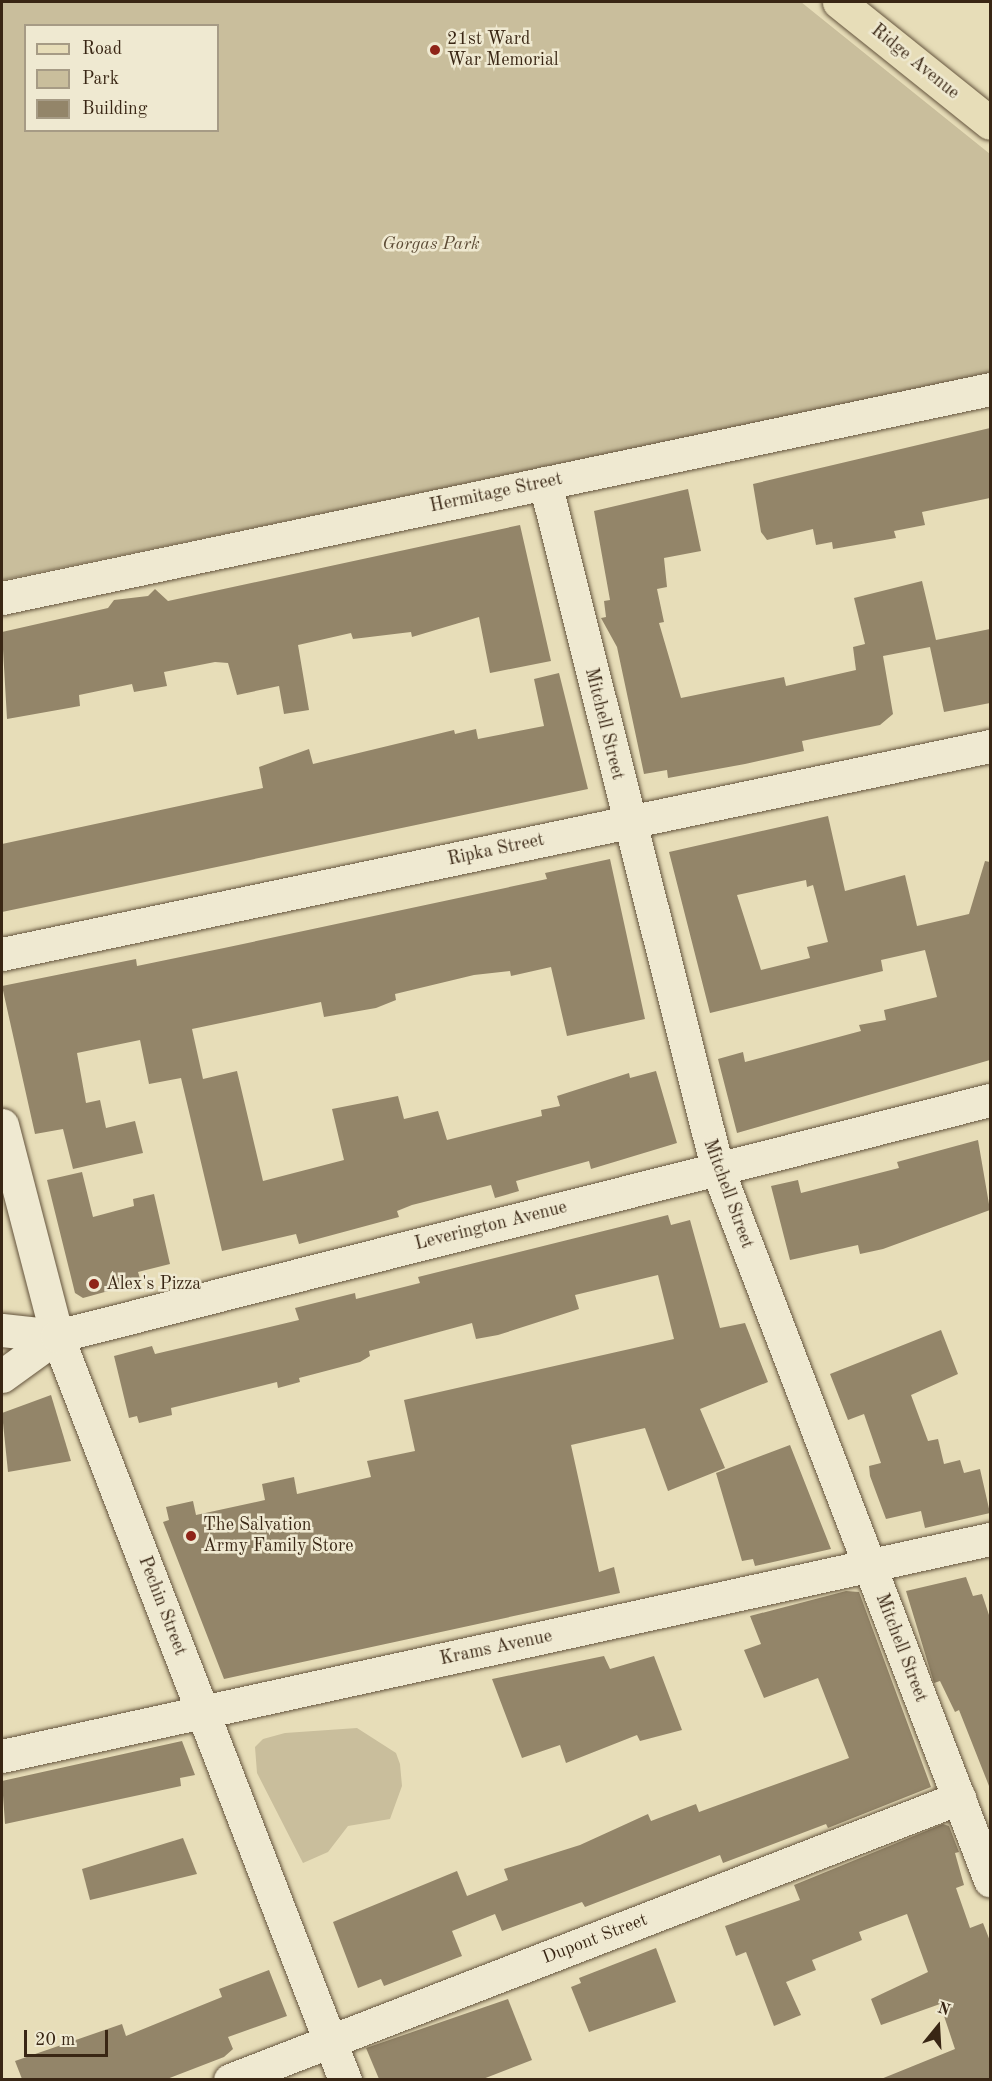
<!DOCTYPE html>
<html>
<head>
<meta charset="utf-8">
<style>
  body { margin:0 }
  #map { position:relative; width:992px; height:2081px; overflow:hidden; background:#e7ddb8; font-family:"Old Standard TT",serif }
  div>[style] { position:absolute }
  .green>* { inset:0; background:#c9be9c }
  .building>* { inset:0; background:#938569 }
  .roads { filter:drop-shadow(0 0 2px #64543d) drop-shadow(0 0 2px #64543d) }
  .minor>* { height:33px; margin:-16.5px; padding:0 16.5px; transform-origin:16.5px; border-radius:16.5px; background:#efe9d1 }
  .major>* { height:33px; margin:-16.5px; padding:0 16.5px; transform-origin:16.5px; border-radius:16.5px; background:#e7ddb8 }
  .dots>* { width:16px; height:16px; translate:-50% -50%; box-sizing:border-box; border:3px solid #efe9d1; border-radius:50% }
  span { translate:-50% -50%; white-space:nowrap; text-align:center; line-height:1.15; -webkit-text-stroke:5px #efe9d1; paint-order:stroke }
  .poi-label { font-size:18px; color:#392614 }
  .left { translate:0 -50%; text-align:left }
  .street-label { font-size:18px; color:#392614 }
  .park-label { font-size:18px; color:#5d4c36; font-style:italic }
  .frame { position:absolute; inset:0; border:3px solid #392614; pointer-events:none }
  .legend { position:absolute; left:24px; top:24px; width:195px; height:108px; box-sizing:border-box; background:#efe9d1; border:2px solid #a69b85; margin:0; padding:8px 10px; list-style:none; font-size:18px; color:#392614 }
  .legend li { display:flex; align-items:center; gap:12px; height:30px }
  .legend b { width:30px; border:2px solid #a69b85 }
  .north { position:absolute; left:908px; top:1997px; width:60px; height:60px; -webkit-text-stroke:4px #efe9d1; paint-order:stroke; rotate:18deg; font-size:16px; font-weight:700; line-height:24px; text-align:center; color:#392614 }
  .north::after { content:''; display:block; margin:auto; width:21px; height:27px; background:#392614; clip-path:polygon(50% 0,100% 100%,50% 72%,0 100%) }
  .scale { position:absolute; left:24px; top:2030px; width:84px; height:27px; box-sizing:border-box; border:3px solid #392614; border-top:0; padding-left:8px; font-size:18px; line-height:21px; white-space:nowrap; color:#392614; -webkit-text-stroke:4px #efe9d1; paint-order:stroke }
</style>
</head>
<body>
<div id="map">
  <div class="green">
    <i style="clip-path:polygon(evenodd,2px 2px,801px 2px,990px 154px,990px 374px,2px 580px,2px 2px,26px 26px,218px 26px,218px 130px,26px 130px,26px 26px)"></i>
    <i style="clip-path:polygon(357px 1728px,396px 1753px,400px 1764px,402px 1786px,390px 1819px,348px 1826px,328px 1852px,303px 1863px,257px 1773px,255px 1747px,263px 1739px,285px 1733px)"></i>
  </div>
  <div class="building">
    <i style="clip-path:polygon(990px 428px,990px 498px,922px 512px,925px 525px,894px 531px,896px 538px,833px 549px,832px 542px,816px 545px,813px 529px,767px 540px,761px 532px,753px 484px)"></i>
    <i style="clip-path:polygon(688px 489px,701px 551px,664px 558px,667px 587px,657px 589px,664px 622px,659px 623px,681px 698px,784px 677px,786px 686px,856px 670px,853px 647px,865px 644px,854px 598px,922px 581px,936px 640px,990px 629px,990px 703px,944px 712px,930px 647px,883px 656px,893px 714px,880px 725px,802px 741px,804px 751px,745px 764px,668px 778px,667px 770px,644px 774px,617px 647px,601px 618px,606px 617px,604px 601px,610px 600px,594px 511px)"></i>
    <i style="clip-path:polygon(520px 525px,551px 661px,490px 673px,479px 617px,412px 637px,411px 632px,353px 639px,351px 633px,298px 645px,309px 710px,284px 714px,279px 686px,237px 695px,228px 663px,215px 662px,164px 672px,167px 686px,134px 692px,132px 684px,79px 695px,80px 706px,7px 719px,2px 632px,108px 608px,114px 600px,148px 596px,155px 589px,168px 601px)"></i>
    <i style="clip-path:polygon(559px 673px,588px 789px,2px 912px,2px 844px,263px 788px,259px 767px,309px 749px,313px 764px,454px 730px,455px 734px,476px 729px,478px 739px,544px 726px,534px 679px)"></i>
    <i style="clip-path:polygon(evenodd,828px 816px,845px 891px,905px 875px,917px 926px,969px 914px,985px 861px,990px 862px,990px 1060px,737px 1133px,718px 1059px,743px 1052px,745px 1062px,861px 1031px,859px 1025px,886px 1020px,884px 1010px,937px 997px,925px 950px,881px 960px,883px 971px,710px 1013px,669px 852px,828px 816px,806px 880px,807px 887px,813px 885px,828px 942px,807px 947px,810px 958px,761px 970px,737px 895px,806px 880px)"></i>
    <i style="clip-path:polygon(610px 859px,645px 1019px,567px 1036px,551px 967px,511px 976px,510px 971px,474px 975px,395px 994px,396px 1000px,376px 1008px,324px 1017px,321px 1002px,192px 1029px,203px 1079px,237px 1071px,263px 1181px,344px 1160px,332px 1109px,398px 1096px,404px 1119px,438px 1111px,447px 1140px,542px 1116px,541px 1110px,560px 1106px,557px 1096px,629px 1073px,630px 1078px,656px 1071px,677px 1143px,591px 1169px,589px 1161px,516px 1181px,519px 1191px,495px 1198px,491px 1185px,412px 1205px,397px 1211px,399px 1217px,299px 1244px,296px 1234px,222px 1251px,181px 1078px,149px 1084px,140px 1040px,77px 1053px,86px 1103px,100px 1100px,106px 1128px,135px 1121px,143px 1153px,73px 1169px,63px 1129px,35px 1134px,2px 986px,136px 959px,137px 966px,224px 948px,547px 879px,545px 873px)"></i>
    <i style="clip-path:polygon(978px 1140px,990px 1210px,883px 1249px,860px 1254px,858px 1245px,790px 1260px,771px 1186px,798px 1180px,801px 1193px,899px 1168px,897px 1162px)"></i>
    <i style="clip-path:polygon(82px 1172px,93px 1217px,134px 1206px,133px 1199px,154px 1194px,170px 1264px,138px 1272px,141px 1282px,83px 1298px,75px 1293px,47px 1180px)"></i>
    <i style="clip-path:polygon(668px 1215px,671px 1225px,690px 1220px,720px 1328px,745px 1323px,768px 1382px,700px 1409px,725px 1468px,668px 1491px,645px 1428px,571px 1445px,599px 1572px,614px 1567px,620px 1593px,224px 1679px,163px 1522px,169px 1520px,166px 1507px,193px 1501px,196px 1515px,265px 1500px,262px 1484px,294px 1477px,297px 1494px,371px 1477px,367px 1461px,415px 1451px,404px 1400px,674px 1339px,658px 1275px,575px 1295px,579px 1309px,498px 1335px,476px 1339px,472px 1323px,369px 1351px,370px 1356px,360px 1362px,299px 1378px,300px 1382px,278px 1388px,277px 1382px,171px 1408px,172px 1415px,139px 1423px,137px 1416px,129px 1418px,114px 1356px,152px 1346px,155px 1354px,299px 1320px,295px 1308px,355px 1293px,356px 1299px,420px 1283px,418px 1277px)"></i>
    <i style="clip-path:polygon(941px 1330px,958px 1374px,911px 1395px,928px 1441px,938px 1439px,944px 1464px,960px 1460px,964px 1473px,980px 1469px,990px 1513px,925px 1528px,921px 1511px,886px 1519px,870px 1476px,869px 1466px,881px 1463px,864px 1414px,848px 1420px,830px 1374px)"></i>
    <i style="clip-path:polygon(51px 1395px,71px 1461px,8px 1472px,2px 1413px)"></i>
    <i style="clip-path:polygon(790px 1445px,831px 1549px,755px 1566px,753px 1559px,742px 1561px,716px 1473px)"></i>
    <i style="clip-path:polygon(966px 1577px,973px 1596px,982px 1594px,990px 1618px,989px 1786px,959px 1710px,955px 1712px,940px 1681px,934px 1683px,906px 1591px)"></i>
    <i style="clip-path:polygon(846px 1591px,859px 1592px,931px 1787px,828px 1828px,826px 1824px,723px 1863px,720px 1855px,585px 1907px,582px 1902px,502px 1931px,495px 1914px,452px 1931px,462px 1956px,384px 1986px,381px 1979px,358px 1988px,333px 1922px,457px 1871px,467px 1896px,508px 1880px,504px 1869px,580px 1845px,648px 1814px,651px 1821px,696px 1804px,699px 1812px,849px 1758px,818px 1678px,764px 1698px,744px 1650px,761px 1644px,750px 1616px)"></i>
    <i style="clip-path:polygon(604px 1656px,610px 1669px,654px 1656px,682px 1730px,640px 1741px,637px 1735px,566px 1763px,560px 1745px,522px 1758px,492px 1679px)"></i>
    <i style="clip-path:polygon(182px 1741px,195px 1775px,180px 1778px,181px 1786px,5px 1824px,2px 1781px)"></i>
    <i style="clip-path:polygon(943px 1824px,949px 1826px,959px 1852px,955px 1853px,964px 1885px,956px 1888px,970px 1928px,983px 1923px,990px 1941px,990px 2079px,881px 2079px,955px 2049px,940px 2004px,881px 2025px,871px 1999px,928px 1972px,907px 1914px,859px 1932px,862px 1940px,812px 1960px,816px 1970px,786px 1982px,801px 2015px,774px 2026px,746px 1952px,736px 1956px,725px 1926px,800px 1900px,794px 1885px)"></i>
    <i style="clip-path:polygon(183px 1838px,197px 1874px,90px 1900px,82px 1869px)"></i>
    <i style="clip-path:polygon(656px 1948px,676px 2002px,589px 2032px,571px 1987px,581px 1983px,579px 1978px)"></i>
    <i style="clip-path:polygon(269px 1970px,287px 2016px,228px 2037px,233px 2049px,224px 2057px,167px 2079px,22px 2079px,15px 2061px,122px 2024px,126px 2036px,222px 1997px,219px 1989px)"></i>
    <i style="clip-path:polygon(508px 1999px,532px 2060px,483px 2079px,379px 2079px,366px 2048px)"></i>
  </div>
  <div class="roads">
    <div class="minor">
      <i style="left:545px;top:483px;width:706px;rotate:75.9deg"></i>
      <i style="left:717px;top:1168px;width:763px;rotate:69.02deg"></i>
      <i style="left:2px;top:598px;width:1010px;rotate:-11.94deg"></i>
      <i style="left:2px;top:954px;width:1010px;rotate:-11.89deg"></i>
      <i style="left:2px;top:1125px;width:218px;rotate:75.4deg"></i>
      <i style="left:57px;top:1336px;width:798px;rotate:68.84deg"></i>
      <i style="left:2px;top:1330px;width:55px;rotate:6.2deg"></i>
      <i style="left:2px;top:1376px;width:68px;rotate:-36deg"></i>
      <i style="left:57px;top:1336px;width:962px;rotate:-14.2deg"></i>
      <i style="left:2px;top:1756px;width:1012px;rotate:-12.39deg"></i>
      <i style="left:230px;top:2080px;width:782px;rotate:-21.15deg"></i>
    </div>
    <div class="major">
      <i style="left:839px;top:2px;width:193px;rotate:38.7deg"></i>
    </div>
  </div>
  <div class="dots">
    <i style="left:435px;top:50px;background:#8f2418"></i>
    <i style="left:94px;top:1284px;background:#8f2418"></i>
    <i style="left:191px;top:1536px;background:#8f2418"></i>
  </div>
  <div class="poi-label">
    <span class="left" style="left:447px;top:50px">21st Ward<br>War Memorial</span>
    <span class="left" style="left:106px;top:1284px">Alex's Pizza</span>
    <span class="left" style="left:203px;top:1536px">The Salvation<br>Army Family Store</span>
  </div>
  <div class="street-label">
    <span style="left:915px;top:62px;rotate:39deg">Ridge Avenue</span>
    <span style="left:496px;top:493px;rotate:-12deg">Hermitage Street</span>
    <span style="left:604px;top:724px;rotate:76deg">Mitchell Street</span>
    <span style="left:496px;top:850px;rotate:-12deg">Ripka Street</span>
    <span style="left:728px;top:1194px;rotate:70deg">Mitchell Street</span>
    <span style="left:491px;top:1226px;rotate:-14deg">Leverington Avenue</span>
    <span style="left:162px;top:1606px;rotate:69deg">Pechin Street</span>
    <span style="left:496px;top:1648px;rotate:-12deg">Krams Avenue</span>
    <span style="left:901px;top:1648px;rotate:69deg">Mitchell Street</span>
    <span style="left:595px;top:1939px;rotate:-21deg">Dupont Street</span>
  </div>
  <div class="park-label">
    <span style="left:431px;top:244px">Gorgas Park</span>
  </div>
  <div class="frame"></div>
  <ul class="legend">
  <li><b style="height:8px;background:#e7ddb8"></b>Road</li>
  <li><b style="height:16px;background:#c9be9c"></b>Park</li>
  <li><b style="height:16px;background:#938569"></b>Building</li>
  </ul>
  <div class="north">N</div>
  <div class="scale">20 m</div>
</div>
</body>
</html>
